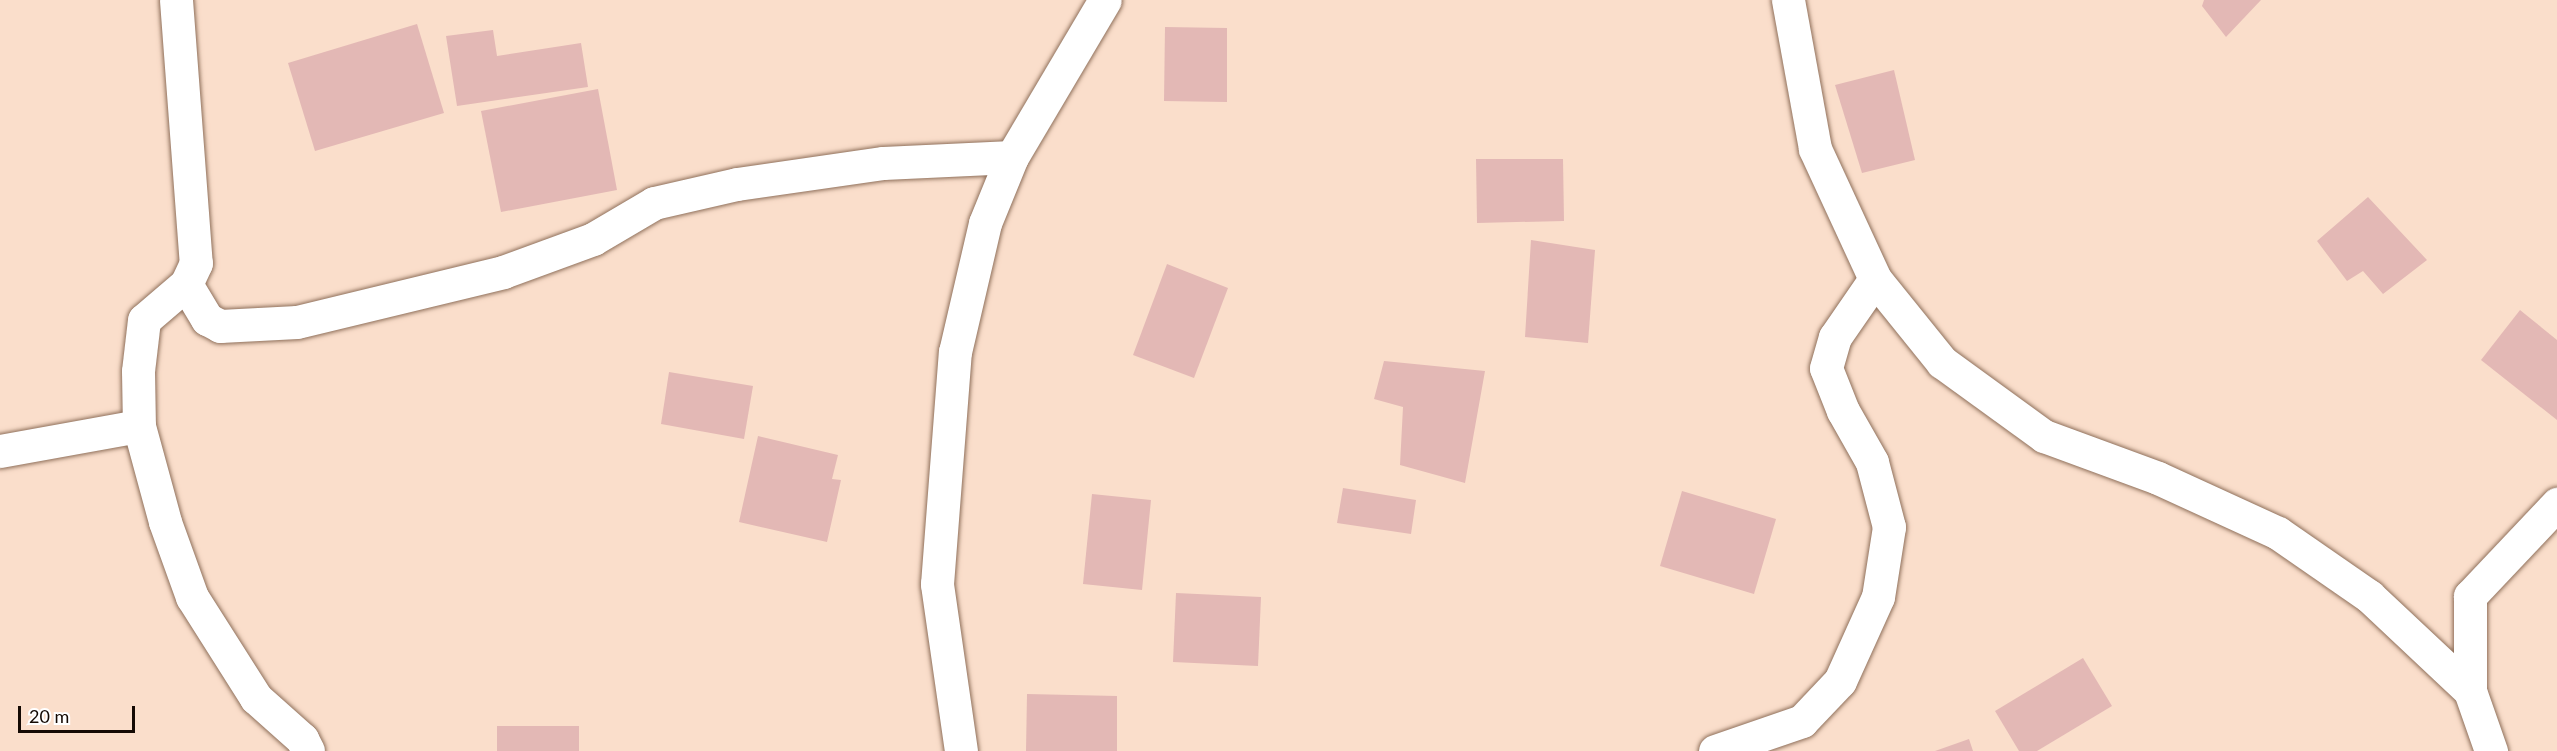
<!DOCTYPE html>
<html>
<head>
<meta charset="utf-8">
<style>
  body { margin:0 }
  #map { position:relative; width:2557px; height:751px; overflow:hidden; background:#fadecb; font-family:Lato,sans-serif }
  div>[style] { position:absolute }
  .building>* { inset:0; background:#e3b8b5 }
  .roads { filter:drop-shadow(0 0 2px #8f705b) drop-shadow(0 0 2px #8f705b) }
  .street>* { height:33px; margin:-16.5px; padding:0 16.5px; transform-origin:16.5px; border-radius:16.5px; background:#fff }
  span { translate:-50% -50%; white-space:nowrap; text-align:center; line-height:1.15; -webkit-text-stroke:4.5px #fff; paint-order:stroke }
  .scale { position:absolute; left:18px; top:706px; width:117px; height:27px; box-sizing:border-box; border:3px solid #140903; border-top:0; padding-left:8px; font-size:18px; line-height:21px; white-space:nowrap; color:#140903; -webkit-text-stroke:4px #fff; paint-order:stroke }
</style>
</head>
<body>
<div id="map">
  <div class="building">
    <i style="clip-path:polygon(2204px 0,2261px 0,2226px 37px,2202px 6px)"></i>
    <i style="clip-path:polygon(417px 24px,444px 113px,315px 151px,288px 63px)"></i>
    <i style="clip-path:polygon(1165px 27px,1227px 28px,1227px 102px,1164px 101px)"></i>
    <i style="clip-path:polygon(493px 30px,497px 56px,581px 43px,588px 87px,457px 106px,446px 36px)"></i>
    <i style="clip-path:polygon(1894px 70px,1915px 160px,1862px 173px,1835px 85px)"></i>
    <i style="clip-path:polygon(598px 89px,617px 190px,501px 212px,481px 111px)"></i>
    <i style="clip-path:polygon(1476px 159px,1563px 159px,1564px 221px,1477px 223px)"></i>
    <i style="clip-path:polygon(2368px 197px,2427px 260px,2383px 294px,2363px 271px,2347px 281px,2317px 241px)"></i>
    <i style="clip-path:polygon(1531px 240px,1595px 250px,1588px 343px,1525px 337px)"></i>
    <i style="clip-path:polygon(1167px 264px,1228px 288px,1194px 378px,1133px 355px)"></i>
    <i style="clip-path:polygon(2520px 310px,2557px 340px,2557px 420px,2481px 360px)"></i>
    <i style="clip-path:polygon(1384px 361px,1485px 371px,1465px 483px,1400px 465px,1403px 407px,1374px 399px)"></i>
    <i style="clip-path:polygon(669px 372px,753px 386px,744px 439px,661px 424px)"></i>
    <i style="clip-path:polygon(758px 436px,838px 455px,832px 479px,841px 480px,827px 542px,739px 522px)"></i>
    <i style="clip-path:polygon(1343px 488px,1416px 500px,1411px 534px,1337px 523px)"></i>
    <i style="clip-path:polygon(1682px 491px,1776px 519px,1754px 594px,1660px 566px)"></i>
    <i style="clip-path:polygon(1092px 494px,1151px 500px,1142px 590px,1083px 584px)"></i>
    <i style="clip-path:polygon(1176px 593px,1261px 597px,1258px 666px,1173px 662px)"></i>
    <i style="clip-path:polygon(2083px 658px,2112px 706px,2037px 751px,2019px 751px,1995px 711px)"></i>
    <i style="clip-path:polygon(1027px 694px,1117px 696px,1117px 751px,1026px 751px)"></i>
    <i style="clip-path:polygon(497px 726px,579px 726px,579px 751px,497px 751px)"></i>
    <i style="clip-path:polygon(1969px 739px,1973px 751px,1935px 751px)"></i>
  </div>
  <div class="roads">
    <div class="street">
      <i style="left:176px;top:0;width:264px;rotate:85.7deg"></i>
      <i style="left:196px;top:263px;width:23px;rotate:115deg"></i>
      <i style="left:186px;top:284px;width:55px;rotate:139.4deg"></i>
      <i style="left:144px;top:320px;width:51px;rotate:96.7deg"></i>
      <i style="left:138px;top:371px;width:55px;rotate:89deg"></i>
      <i style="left:139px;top:426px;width:99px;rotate:74.8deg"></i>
      <i style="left:165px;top:522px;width:80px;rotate:70.2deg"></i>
      <i style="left:192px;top:597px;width:120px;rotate:57.6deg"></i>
      <i style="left:256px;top:698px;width:62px;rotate:41.7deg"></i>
      <i style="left:302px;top:739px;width:13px;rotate:63deg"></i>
      <i style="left:1788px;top:0;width:151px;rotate:79.7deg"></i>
      <i style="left:1815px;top:149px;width:143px;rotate:65.2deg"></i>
      <i style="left:1875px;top:279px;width:107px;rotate:51.1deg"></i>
      <i style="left:1942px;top:362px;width:126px;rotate:36deg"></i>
      <i style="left:2044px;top:436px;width:121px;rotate:20.2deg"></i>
      <i style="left:2158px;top:478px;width:132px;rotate:24.6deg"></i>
      <i style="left:2278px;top:533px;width:111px;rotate:34.7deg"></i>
      <i style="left:2369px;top:596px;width:139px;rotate:43.2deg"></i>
      <i style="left:2470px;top:691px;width:64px;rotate:70.7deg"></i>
      <i style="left:186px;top:284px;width:41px;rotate:59deg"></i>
      <i style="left:207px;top:319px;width:15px;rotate:28deg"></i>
      <i style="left:220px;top:326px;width:77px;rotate:-3deg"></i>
      <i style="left:297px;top:322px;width:212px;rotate:-13.6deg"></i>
      <i style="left:503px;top:272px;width:96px;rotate:-20.1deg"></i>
      <i style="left:593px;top:239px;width:71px;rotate:-30.5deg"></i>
      <i style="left:654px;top:203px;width:85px;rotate:-12.9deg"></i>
      <i style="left:737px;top:184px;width:148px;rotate:-8.2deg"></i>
      <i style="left:883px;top:163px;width:129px;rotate:-2.7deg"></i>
      <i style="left:0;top:451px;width:141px;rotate:-10.2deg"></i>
      <i style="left:2470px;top:691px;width:95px;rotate:-90deg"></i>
      <i style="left:2470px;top:596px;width:127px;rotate:-46.6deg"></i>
      <i style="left:961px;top:751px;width:169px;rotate:-98.2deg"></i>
      <i style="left:937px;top:584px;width:233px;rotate:-85.6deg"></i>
      <i style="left:955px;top:352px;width:132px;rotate:-76.9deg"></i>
      <i style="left:985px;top:223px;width:71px;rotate:-67.8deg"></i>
      <i style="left:1012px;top:157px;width:182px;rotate:-59.4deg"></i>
      <i style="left:1715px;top:751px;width:92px;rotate:-19deg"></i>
      <i style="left:1802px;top:721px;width:55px;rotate:-46.5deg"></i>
      <i style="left:1840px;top:681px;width:92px;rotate:-65.7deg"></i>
      <i style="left:1878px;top:597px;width:71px;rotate:-81.1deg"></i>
      <i style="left:1889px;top:527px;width:67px;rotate:-104.7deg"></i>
      <i style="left:1872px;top:462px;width:59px;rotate:-119.6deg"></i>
      <i style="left:1843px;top:411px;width:46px;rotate:-111.6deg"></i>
      <i style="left:1826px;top:368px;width:32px;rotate:-74deg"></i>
      <i style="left:1835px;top:337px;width:70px;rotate:-55.4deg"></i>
    </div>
  </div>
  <div class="scale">20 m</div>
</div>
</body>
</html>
